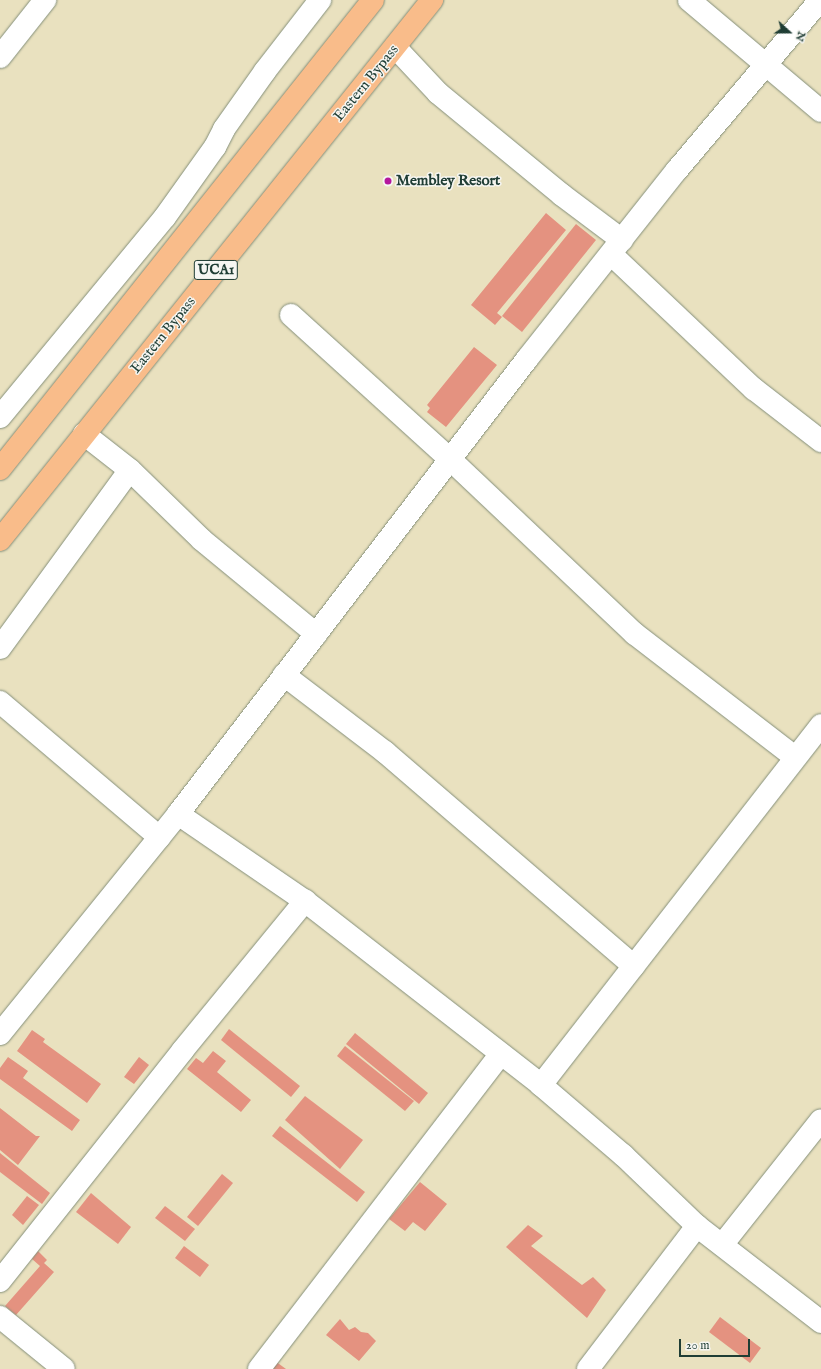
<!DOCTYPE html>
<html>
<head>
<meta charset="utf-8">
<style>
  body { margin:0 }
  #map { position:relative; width:821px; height:1369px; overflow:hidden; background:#e9e1bf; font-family:"IM FELL English",serif }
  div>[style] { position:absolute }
  .building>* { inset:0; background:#e49280 }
  .roads { filter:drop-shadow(0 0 1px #848f7a) drop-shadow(0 0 1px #848f7a) }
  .minor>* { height:22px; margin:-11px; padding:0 11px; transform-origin:11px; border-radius:11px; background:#fff }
  .major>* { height:22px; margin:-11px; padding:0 11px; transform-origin:11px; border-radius:11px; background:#f9bc8a }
  .dots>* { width:11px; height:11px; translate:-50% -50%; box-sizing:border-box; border:2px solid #f6f6f2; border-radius:50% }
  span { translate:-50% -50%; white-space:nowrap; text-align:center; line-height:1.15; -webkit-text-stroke:3px #f6f6f2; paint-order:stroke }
  .shield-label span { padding:1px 3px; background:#f6f6f2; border:1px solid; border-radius:3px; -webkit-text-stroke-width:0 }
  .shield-label { font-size:14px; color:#1f3d34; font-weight:700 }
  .street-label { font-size:15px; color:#1f3d34 }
  .poi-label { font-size:15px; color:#1f3d34; font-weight:700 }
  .left { translate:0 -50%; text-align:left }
  .north { position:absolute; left:769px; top:12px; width:40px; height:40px; -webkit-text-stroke:3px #f6f6f2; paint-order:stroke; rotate:111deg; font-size:11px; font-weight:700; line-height:16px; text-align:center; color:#1f3d34 }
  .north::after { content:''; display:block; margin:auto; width:14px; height:18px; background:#1f3d34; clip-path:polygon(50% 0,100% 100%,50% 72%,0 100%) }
  .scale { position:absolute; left:679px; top:1339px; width:71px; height:18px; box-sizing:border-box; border:2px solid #1f3d34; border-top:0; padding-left:5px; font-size:12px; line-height:14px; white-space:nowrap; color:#1f3d34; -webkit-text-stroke:3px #f6f6f2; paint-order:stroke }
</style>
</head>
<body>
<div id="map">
  <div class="building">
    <i style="clip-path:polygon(546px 213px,566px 230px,497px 313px,502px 317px,495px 325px,471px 305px)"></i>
    <i style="clip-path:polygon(576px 224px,596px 240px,522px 332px,502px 316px)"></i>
    <i style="clip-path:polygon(474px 347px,497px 365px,446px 427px,427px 412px,430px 408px,427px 405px)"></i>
    <i style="clip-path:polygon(229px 1029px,300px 1086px,291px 1097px,221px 1040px)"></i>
    <i style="clip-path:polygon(32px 1030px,45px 1039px,43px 1042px,101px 1084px,87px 1103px,17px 1051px)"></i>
    <i style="clip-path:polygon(355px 1033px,428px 1093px,419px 1104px,346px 1044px)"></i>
    <i style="clip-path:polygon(345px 1046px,414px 1101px,405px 1111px,337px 1056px)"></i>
    <i style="clip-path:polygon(213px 1051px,226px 1061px,217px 1072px,251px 1100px,241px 1112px,187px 1069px,196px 1058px,203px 1063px)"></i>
    <i style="clip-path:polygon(8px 1057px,28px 1071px,23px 1078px,80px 1120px,72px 1131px,0 1079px,0 1068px)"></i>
    <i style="clip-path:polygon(139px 1057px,149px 1065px,134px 1084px,124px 1077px)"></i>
    <i style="clip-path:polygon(305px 1096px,363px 1140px,340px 1169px,285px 1120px)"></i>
    <i style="clip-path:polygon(0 1108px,36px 1136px,40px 1136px,18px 1165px,0 1150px)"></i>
    <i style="clip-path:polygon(280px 1126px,365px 1192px,357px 1202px,272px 1136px)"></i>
    <i style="clip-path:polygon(0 1153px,50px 1193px,42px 1204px,0 1172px)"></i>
    <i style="clip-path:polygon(222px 1174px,233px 1183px,198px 1226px,187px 1217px)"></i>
    <i style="clip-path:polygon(420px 1182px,447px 1204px,425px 1231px,413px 1222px,405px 1231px,389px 1219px)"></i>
    <i style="clip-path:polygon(91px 1193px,131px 1227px,118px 1244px,76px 1212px)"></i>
    <i style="clip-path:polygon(27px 1196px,39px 1205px,23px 1225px,12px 1215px)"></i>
    <i style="clip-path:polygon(165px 1206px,195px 1229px,185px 1241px,155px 1218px)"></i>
    <i style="clip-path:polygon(528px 1225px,543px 1236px,531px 1246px,582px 1285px,593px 1277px,606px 1290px,587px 1318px,506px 1247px)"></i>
    <i style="clip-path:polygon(184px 1246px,209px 1265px,200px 1277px,175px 1258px)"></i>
    <i style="clip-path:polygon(38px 1251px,47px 1260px,44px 1263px,54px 1272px,16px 1315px,5px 1306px,40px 1266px,32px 1259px)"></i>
    <i style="clip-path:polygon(720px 1317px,761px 1348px,750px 1363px,709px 1332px)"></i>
    <i style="clip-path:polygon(340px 1319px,349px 1330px,355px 1327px,361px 1332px,368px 1333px,376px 1341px,359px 1361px,326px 1335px)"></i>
    <i style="clip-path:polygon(275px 1361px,286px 1369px,269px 1369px)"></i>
  </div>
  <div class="roads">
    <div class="minor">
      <i style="left:689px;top:0;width:172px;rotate:40.1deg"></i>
      <i style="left:395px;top:47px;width:63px;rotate:46.9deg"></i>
      <i style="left:438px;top:93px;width:161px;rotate:39.4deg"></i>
      <i style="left:562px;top:195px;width:75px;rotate:36.9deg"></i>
      <i style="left:0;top:57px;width:73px;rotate:-51.7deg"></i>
      <i style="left:611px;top:254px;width:197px;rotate:43.4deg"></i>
      <i style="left:754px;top:389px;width:85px;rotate:37.8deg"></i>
      <i style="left:291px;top:315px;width:216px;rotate:42.2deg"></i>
      <i style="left:451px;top:460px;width:253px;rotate:43.4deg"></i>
      <i style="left:635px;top:634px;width:202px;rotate:37.6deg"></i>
      <i style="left:0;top:417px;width:259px;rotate:-50.5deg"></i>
      <i style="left:165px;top:217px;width:86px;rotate:-54.5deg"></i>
      <i style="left:215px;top:147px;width:20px;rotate:-63deg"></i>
      <i style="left:224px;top:129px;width:71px;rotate:-54.7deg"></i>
      <i style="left:265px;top:71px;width:90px;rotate:-52.2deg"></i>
      <i style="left:84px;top:434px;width:58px;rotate:38deg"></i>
      <i style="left:130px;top:470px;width:100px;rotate:44.2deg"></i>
      <i style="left:202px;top:540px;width:148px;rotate:39.5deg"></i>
      <i style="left:0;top:648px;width:220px;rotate:-53.9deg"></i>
      <i style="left:284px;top:675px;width:127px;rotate:37.3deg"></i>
      <i style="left:385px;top:752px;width:328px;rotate:40.7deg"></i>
      <i style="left:0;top:702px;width:209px;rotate:40.3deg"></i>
      <i style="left:178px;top:814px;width:154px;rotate:34.4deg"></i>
      <i style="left:305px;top:901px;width:299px;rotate:37.9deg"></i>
      <i style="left:541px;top:1085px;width:108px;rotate:40.5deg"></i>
      <i style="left:623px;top:1155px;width:103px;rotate:43.8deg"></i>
      <i style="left:697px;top:1226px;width:157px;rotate:37.7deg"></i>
      <i style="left:0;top:1034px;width:283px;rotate:-51deg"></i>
      <i style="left:178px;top:814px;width:573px;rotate:-52.51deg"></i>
      <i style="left:527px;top:359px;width:241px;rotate:-51.6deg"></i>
      <i style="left:677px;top:170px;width:222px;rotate:-49.9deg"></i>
      <i style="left:541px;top:1085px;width:456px;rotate:-52.1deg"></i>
      <i style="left:722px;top:1245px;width:159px;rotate:-51.6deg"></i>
      <i style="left:0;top:1281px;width:295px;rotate:-51.6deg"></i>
      <i style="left:183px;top:1050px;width:193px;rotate:-50.7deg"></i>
      <i style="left:0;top:1317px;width:82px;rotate:39.1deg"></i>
      <i style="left:259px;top:1369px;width:397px;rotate:-52.5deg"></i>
      <i style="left:588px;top:1369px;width:180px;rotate:-52.7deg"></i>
    </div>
    <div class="major">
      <i style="left:0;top:469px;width:599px;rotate:-51.5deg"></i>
      <i style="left:0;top:540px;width:692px;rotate:-51.34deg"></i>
    </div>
  </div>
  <div class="dots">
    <i style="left:388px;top:181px;background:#b5179e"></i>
  </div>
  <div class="shield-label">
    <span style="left:216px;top:270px">UCA1</span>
  </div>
  <div class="street-label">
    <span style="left:366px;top:83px;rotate:-51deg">Eastern Bypass</span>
    <span style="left:163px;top:335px;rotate:-51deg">Eastern Bypass</span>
  </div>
  <div class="poi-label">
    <span class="left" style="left:396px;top:181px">Membley Resort</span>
  </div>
  <div class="north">N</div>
  <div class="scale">20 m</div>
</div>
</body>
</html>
